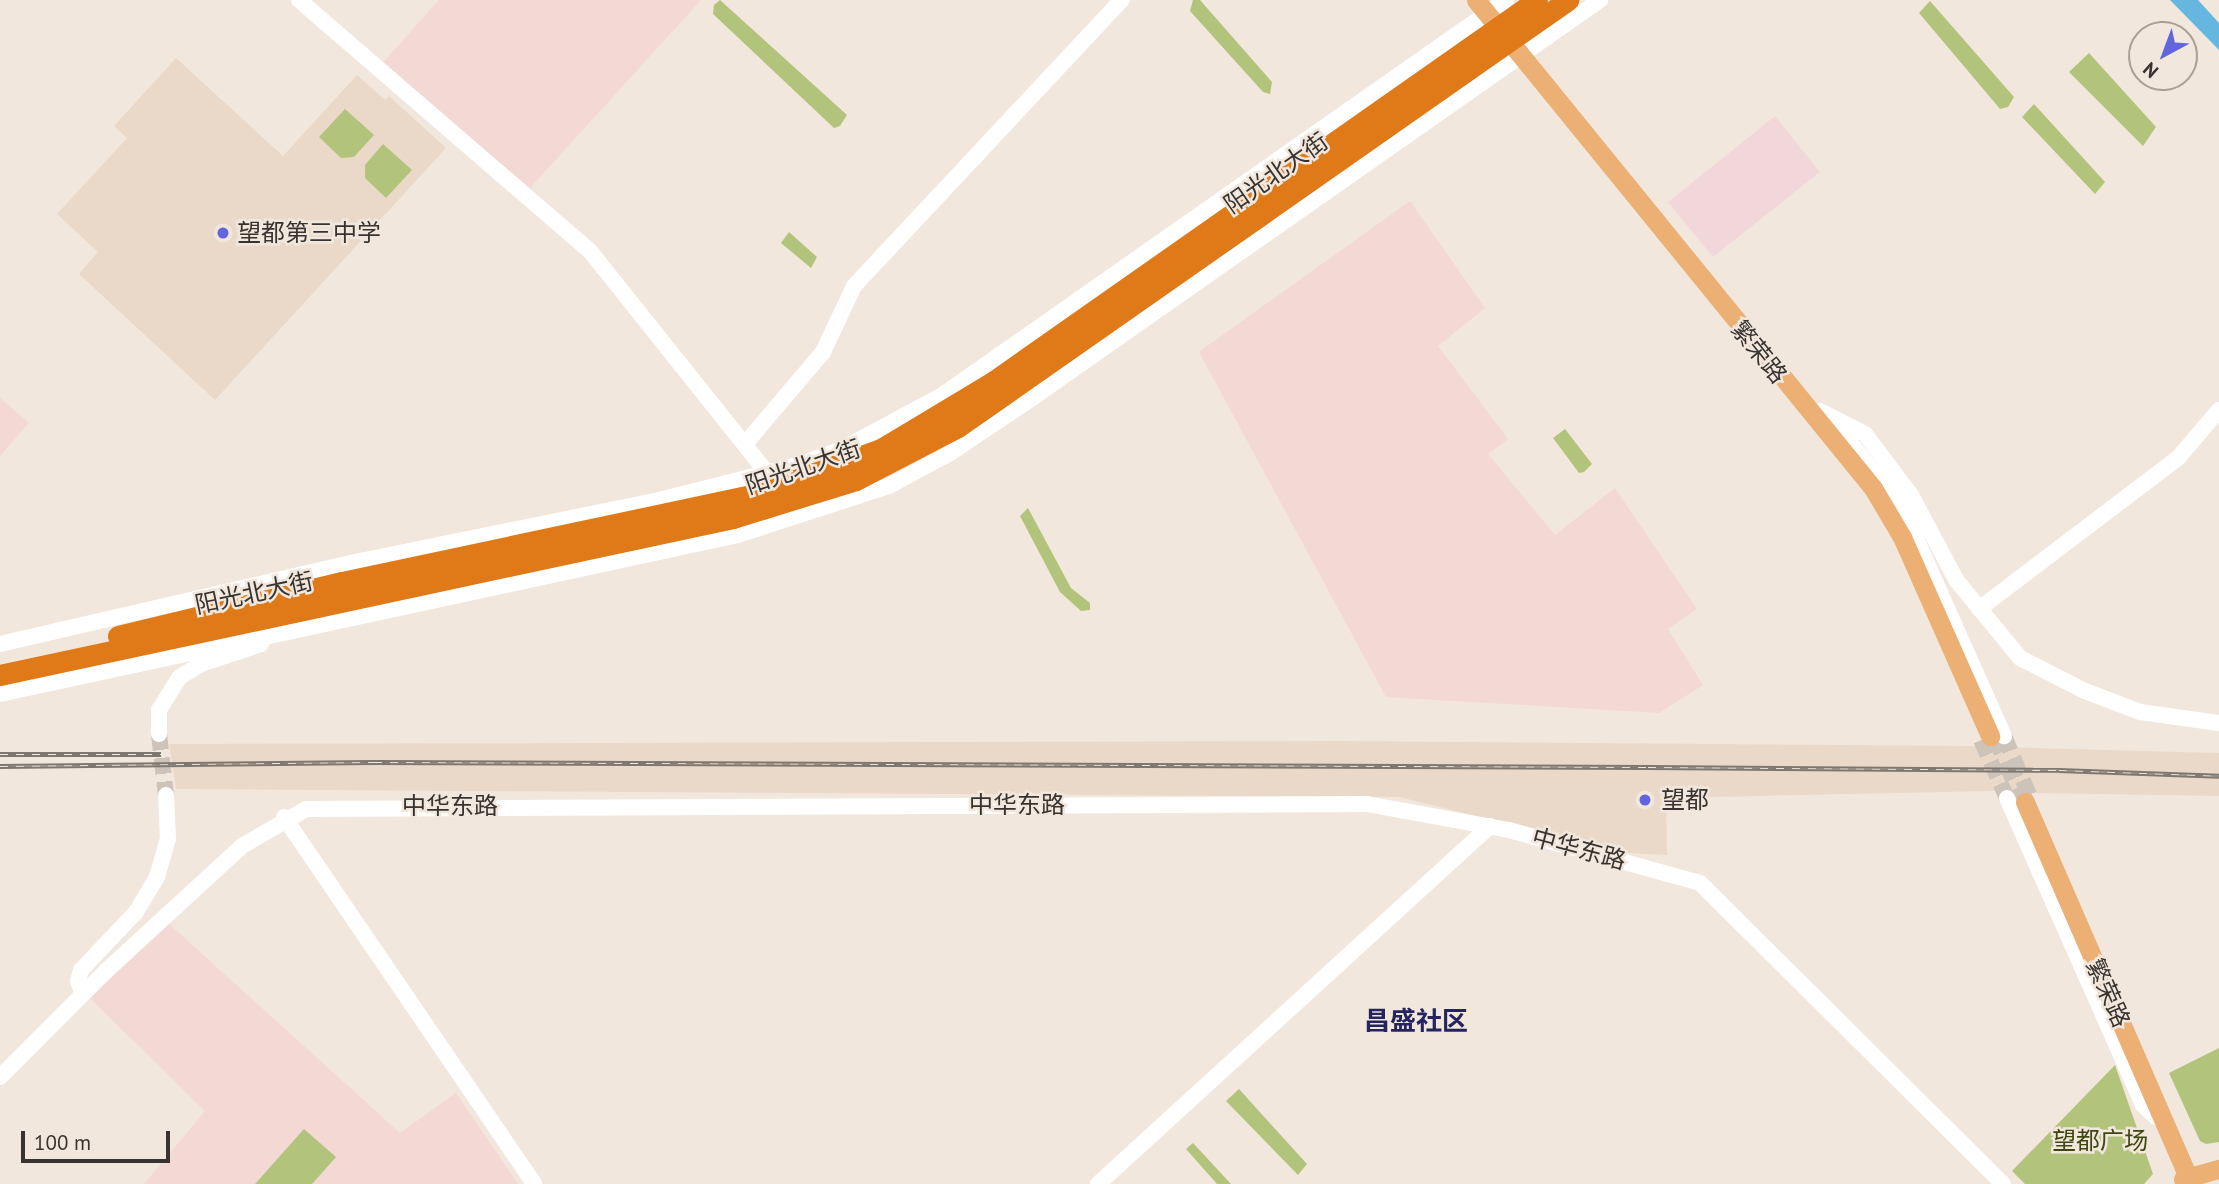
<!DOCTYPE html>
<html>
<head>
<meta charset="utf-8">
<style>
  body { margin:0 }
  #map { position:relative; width:2219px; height:1184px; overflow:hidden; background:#f2e7dc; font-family:"PT Sans","Noto Sans SC",sans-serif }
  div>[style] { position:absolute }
  .commercial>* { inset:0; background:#f2d7da }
  .industrial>* { inset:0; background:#f3d8d4 }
  .built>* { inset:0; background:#ead9c9 }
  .green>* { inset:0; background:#b2c47c }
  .water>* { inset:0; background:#66b7df }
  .minor-tunnel>* { height:16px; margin-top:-8px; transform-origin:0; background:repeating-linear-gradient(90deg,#cdc3b9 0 16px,transparent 0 24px) }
  .major-tunnel>* { height:19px; margin-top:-9.5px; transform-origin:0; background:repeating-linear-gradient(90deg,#cdc3b9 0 19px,transparent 0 29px) }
  .minor>* { height:16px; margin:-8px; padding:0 8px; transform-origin:8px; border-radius:8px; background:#fff }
  .major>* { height:19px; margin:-9.5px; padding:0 9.5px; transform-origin:9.5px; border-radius:9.5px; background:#ecaf74 }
  .highway>* { height:21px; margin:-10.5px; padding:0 10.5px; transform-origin:10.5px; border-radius:10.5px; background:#e07918 }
  .rail>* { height:5px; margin-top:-2.5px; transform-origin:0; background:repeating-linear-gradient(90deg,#f2e7dc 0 8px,#7e7770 0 16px); box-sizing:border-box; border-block:2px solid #7e7770 }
  .dots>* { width:19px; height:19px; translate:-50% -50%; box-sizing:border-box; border:4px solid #f2e7dc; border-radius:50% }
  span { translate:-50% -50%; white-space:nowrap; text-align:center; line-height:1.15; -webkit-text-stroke:5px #f2e7dc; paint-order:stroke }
  .street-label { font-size:24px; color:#38332f }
  .poi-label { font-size:24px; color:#38332f }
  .left { translate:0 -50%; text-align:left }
  .park-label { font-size:24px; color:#3c4711 }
  .neighbourhood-label { font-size:26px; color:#24255f; font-weight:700 }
  .north { position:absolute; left:2128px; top:21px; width:70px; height:70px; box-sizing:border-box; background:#f2e7dc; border:2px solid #a89f97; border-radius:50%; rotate:221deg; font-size:19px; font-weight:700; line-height:28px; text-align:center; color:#38332f }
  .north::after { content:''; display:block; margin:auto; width:24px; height:32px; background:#6166de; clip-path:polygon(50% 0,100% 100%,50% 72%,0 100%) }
  .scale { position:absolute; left:21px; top:1131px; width:149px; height:32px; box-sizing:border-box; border:4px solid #38332f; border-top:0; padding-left:9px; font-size:21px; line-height:24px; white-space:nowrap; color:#38332f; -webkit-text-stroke:5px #f2e7dc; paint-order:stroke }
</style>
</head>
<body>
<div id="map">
  <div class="commercial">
    <i style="clip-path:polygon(1775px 116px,1820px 172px,1713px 257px,1668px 202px)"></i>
  </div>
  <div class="industrial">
    <i style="clip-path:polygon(439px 0,701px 0,530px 188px,380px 66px)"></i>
    <i style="clip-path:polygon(1410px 201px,1485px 308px,1438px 346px,1508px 439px,1488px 454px,1555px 535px,1615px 488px,1697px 609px,1668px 629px,1703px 685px,1659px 713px,1386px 697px,1199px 352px)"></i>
    <i style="clip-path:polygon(0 398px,29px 423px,0 456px)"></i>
    <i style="clip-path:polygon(168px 923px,400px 1133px,456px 1093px,518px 1184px,144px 1184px,205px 1111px,90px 998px)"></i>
  </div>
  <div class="built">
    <i style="clip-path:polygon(176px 58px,283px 156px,357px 75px,385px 100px,389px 96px,446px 148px,215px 400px,79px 274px,98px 252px,57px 214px,127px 138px,114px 126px)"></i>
    <i style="clip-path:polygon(1339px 741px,1963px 746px,2219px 753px,2219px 796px,2033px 793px,1999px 796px,1995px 791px,1666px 798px,1667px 855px,1626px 853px,1399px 797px,176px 789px,169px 744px)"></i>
  </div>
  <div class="green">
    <i style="clip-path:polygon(720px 0,847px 115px,840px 126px,834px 128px,713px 14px,714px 5px)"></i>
    <i style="clip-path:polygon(1193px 0,1200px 0,1272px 82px,1270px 94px,1263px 92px,1190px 11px)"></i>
    <i style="clip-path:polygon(1930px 1px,2014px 97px,2008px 107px,2000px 109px,1919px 13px)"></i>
    <i style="clip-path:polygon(2089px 53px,2156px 127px,2143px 146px,2069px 72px)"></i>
    <i style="clip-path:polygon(2034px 104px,2105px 182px,2095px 194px,2022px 117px)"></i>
    <i style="clip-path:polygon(345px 109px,374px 135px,354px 157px,341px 158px,319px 137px)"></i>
    <i style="clip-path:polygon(383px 144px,412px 170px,386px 198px,365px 178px,365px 165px)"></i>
    <i style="clip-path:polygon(789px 232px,817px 257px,811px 268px,781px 243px)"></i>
    <i style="clip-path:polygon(1565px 429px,1592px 464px,1584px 472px,1579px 473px,1553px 438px)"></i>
    <i style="clip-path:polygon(1028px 508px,1071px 588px,1090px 603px,1090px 610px,1081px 611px,1060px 592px,1020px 516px)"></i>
    <i style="clip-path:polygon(2219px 1048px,2219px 1142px,2206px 1144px,2200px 1141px,2169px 1073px)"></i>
    <i style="clip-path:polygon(2115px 1065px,2153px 1174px,2144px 1184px,2025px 1184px,2012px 1171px)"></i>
    <i style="clip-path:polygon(1239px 1089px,1307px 1164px,1298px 1175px,1226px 1101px)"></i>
    <i style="clip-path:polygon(304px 1129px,336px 1157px,312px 1184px,255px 1184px)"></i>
    <i style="clip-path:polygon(1193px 1143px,1231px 1184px,1217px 1184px,1186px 1149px)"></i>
  </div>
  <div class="water">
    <i style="clip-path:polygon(2170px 0,2198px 0,2219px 23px,2219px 50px)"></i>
  </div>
  <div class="minor-tunnel">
    <i style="left:159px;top:734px;width:61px;rotate:83.5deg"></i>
    <i style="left:2004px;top:736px;width:64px;rotate:67deg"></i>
    <i style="left:1981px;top:740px;width:64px;rotate:65.9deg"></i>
  </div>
  <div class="major-tunnel">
    <i style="left:1995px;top:734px;width:74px;rotate:66.2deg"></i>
  </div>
  <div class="minor">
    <i style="left:299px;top:0;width:384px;rotate:40.8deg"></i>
    <i style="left:590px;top:251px;width:290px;rotate:51.4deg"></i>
    <i style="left:1820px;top:411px;width:51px;rotate:27.1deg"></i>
    <i style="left:1865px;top:434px;width:76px;rotate:53deg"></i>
    <i style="left:1911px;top:495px;width:98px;rotate:61.9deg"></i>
    <i style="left:1957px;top:581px;width:99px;rotate:50.7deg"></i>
    <i style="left:2020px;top:658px;width:73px;rotate:26.9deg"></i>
    <i style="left:2085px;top:691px;width:59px;rotate:20.9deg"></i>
    <i style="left:2140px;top:712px;width:80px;rotate:7.9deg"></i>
    <i style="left:1837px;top:426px;width:104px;rotate:51.3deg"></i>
    <i style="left:1902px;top:507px;width:251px;rotate:66deg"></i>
    <i style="left:745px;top:444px;width:121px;rotate:-49.7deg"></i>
    <i style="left:823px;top:352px;width:73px;rotate:-64.8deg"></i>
    <i style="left:854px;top:286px;width:392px;rotate:-46.9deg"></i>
    <i style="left:1979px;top:609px;width:250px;rotate:-37.2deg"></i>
    <i style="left:2178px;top:458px;width:63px;rotate:-49.5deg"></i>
    <i style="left:0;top:644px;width:364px;rotate:-13deg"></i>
    <i style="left:355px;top:562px;width:302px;rotate:-11.5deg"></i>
    <i style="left:651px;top:502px;width:155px;rotate:-14.2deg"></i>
    <i style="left:801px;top:464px;width:44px;rotate:-20.1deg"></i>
    <i style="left:842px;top:449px;width:112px;rotate:-28.2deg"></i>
    <i style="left:941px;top:396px;width:690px;rotate:-35.03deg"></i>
    <i style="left:0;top:694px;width:755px;rotate:-12.16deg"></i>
    <i style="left:738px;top:535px;width:159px;rotate:-18deg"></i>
    <i style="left:889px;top:486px;width:69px;rotate:-28.4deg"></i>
    <i style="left:950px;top:453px;width:94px;rotate:-33.7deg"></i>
    <i style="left:1028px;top:401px;width:699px;rotate:-35.03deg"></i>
    <i style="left:159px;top:734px;width:24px;rotate:-90deg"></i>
    <i style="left:159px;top:710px;width:39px;rotate:-58deg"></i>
    <i style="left:180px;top:677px;width:25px;rotate:-32deg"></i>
    <i style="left:201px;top:664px;width:63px;rotate:-18.4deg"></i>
    <i style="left:2007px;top:798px;width:336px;rotate:66.1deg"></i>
    <i style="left:2143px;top:1105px;width:18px;rotate:43deg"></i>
    <i style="left:284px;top:817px;width:444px;rotate:55.7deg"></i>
    <i style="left:83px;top:993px;width:13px;rotate:-113deg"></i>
    <i style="left:78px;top:981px;width:11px;rotate:-75deg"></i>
    <i style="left:81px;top:970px;width:80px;rotate:-46.5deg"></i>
    <i style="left:136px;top:912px;width:41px;rotate:-59deg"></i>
    <i style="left:157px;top:877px;width:40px;rotate:-74deg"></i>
    <i style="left:168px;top:839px;width:44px;rotate:-92.6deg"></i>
    <i style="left:0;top:1077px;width:148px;rotate:-45deg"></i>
    <i style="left:105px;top:972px;width:186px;rotate:-42.6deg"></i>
    <i style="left:242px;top:846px;width:74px;rotate:-30deg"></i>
    <i style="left:306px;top:809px;width:1061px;rotate:-0.27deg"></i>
    <i style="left:1367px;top:804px;width:144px;rotate:10.4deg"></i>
    <i style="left:1509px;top:830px;width:198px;rotate:15.5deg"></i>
    <i style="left:1700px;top:883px;width:427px;rotate:44.8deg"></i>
    <i style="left:1098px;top:1184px;width:531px;rotate:-42.4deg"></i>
  </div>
  <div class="major">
    <i style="left:1476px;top:0;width:629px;rotate:50.87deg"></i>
    <i style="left:1873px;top:488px;width:57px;rotate:59.4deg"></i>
    <i style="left:1902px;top:537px;width:218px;rotate:66.1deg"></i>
    <i style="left:2025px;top:802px;width:417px;rotate:66.5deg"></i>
    <i style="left:2183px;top:1179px;width:37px;rotate:-16deg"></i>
  </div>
  <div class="highway">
    <i style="left:118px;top:636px;width:230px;rotate:-13.6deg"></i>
    <i style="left:342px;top:582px;width:423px;rotate:-12deg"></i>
    <i style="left:756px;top:494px;width:133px;rotate:-19.8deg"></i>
    <i style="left:881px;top:449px;width:132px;rotate:-31deg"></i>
    <i style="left:994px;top:381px;width:663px;rotate:-35.06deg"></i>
    <i style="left:0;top:675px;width:750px;rotate:-12.09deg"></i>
    <i style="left:733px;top:518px;width:129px;rotate:-17.2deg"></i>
    <i style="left:856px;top:480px;width:115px;rotate:-27.5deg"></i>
    <i style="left:958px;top:427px;width:745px;rotate:-34.99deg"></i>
  </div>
  <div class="rail">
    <i style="left:0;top:754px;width:161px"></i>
    <i style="left:0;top:766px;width:374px;rotate:-0.6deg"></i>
    <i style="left:374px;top:762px;width:1274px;rotate:0.22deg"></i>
    <i style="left:1648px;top:767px;width:411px;rotate:0.4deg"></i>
    <i style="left:2059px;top:770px;width:160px;rotate:2.1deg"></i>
  </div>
  <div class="dots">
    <i style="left:223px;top:233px;background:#6166de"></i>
    <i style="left:1645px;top:800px;background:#6166de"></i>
  </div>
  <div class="street-label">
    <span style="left:1276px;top:173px;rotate:-35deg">阳光北大街</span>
    <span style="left:1759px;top:352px;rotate:51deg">繁荣路</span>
    <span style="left:803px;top:467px;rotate:-19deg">阳光北大街</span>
    <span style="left:254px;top:593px;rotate:-12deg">阳光北大街</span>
    <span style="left:1017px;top:805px">中华东路</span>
    <span style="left:450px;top:806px">中华东路</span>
    <span style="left:1579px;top:849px;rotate:15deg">中华东路</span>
    <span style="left:2108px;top:993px;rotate:66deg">繁荣路</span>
  </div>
  <div class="poi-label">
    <span class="left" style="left:237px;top:233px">望都第三中学</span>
    <span class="left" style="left:1661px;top:800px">望都</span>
  </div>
  <div class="park-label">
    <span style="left:2100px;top:1141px">望都广场</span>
  </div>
  <div class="neighbourhood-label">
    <span style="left:1416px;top:1021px">昌盛社区</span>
  </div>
  <div class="north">N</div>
  <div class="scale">100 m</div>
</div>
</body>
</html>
